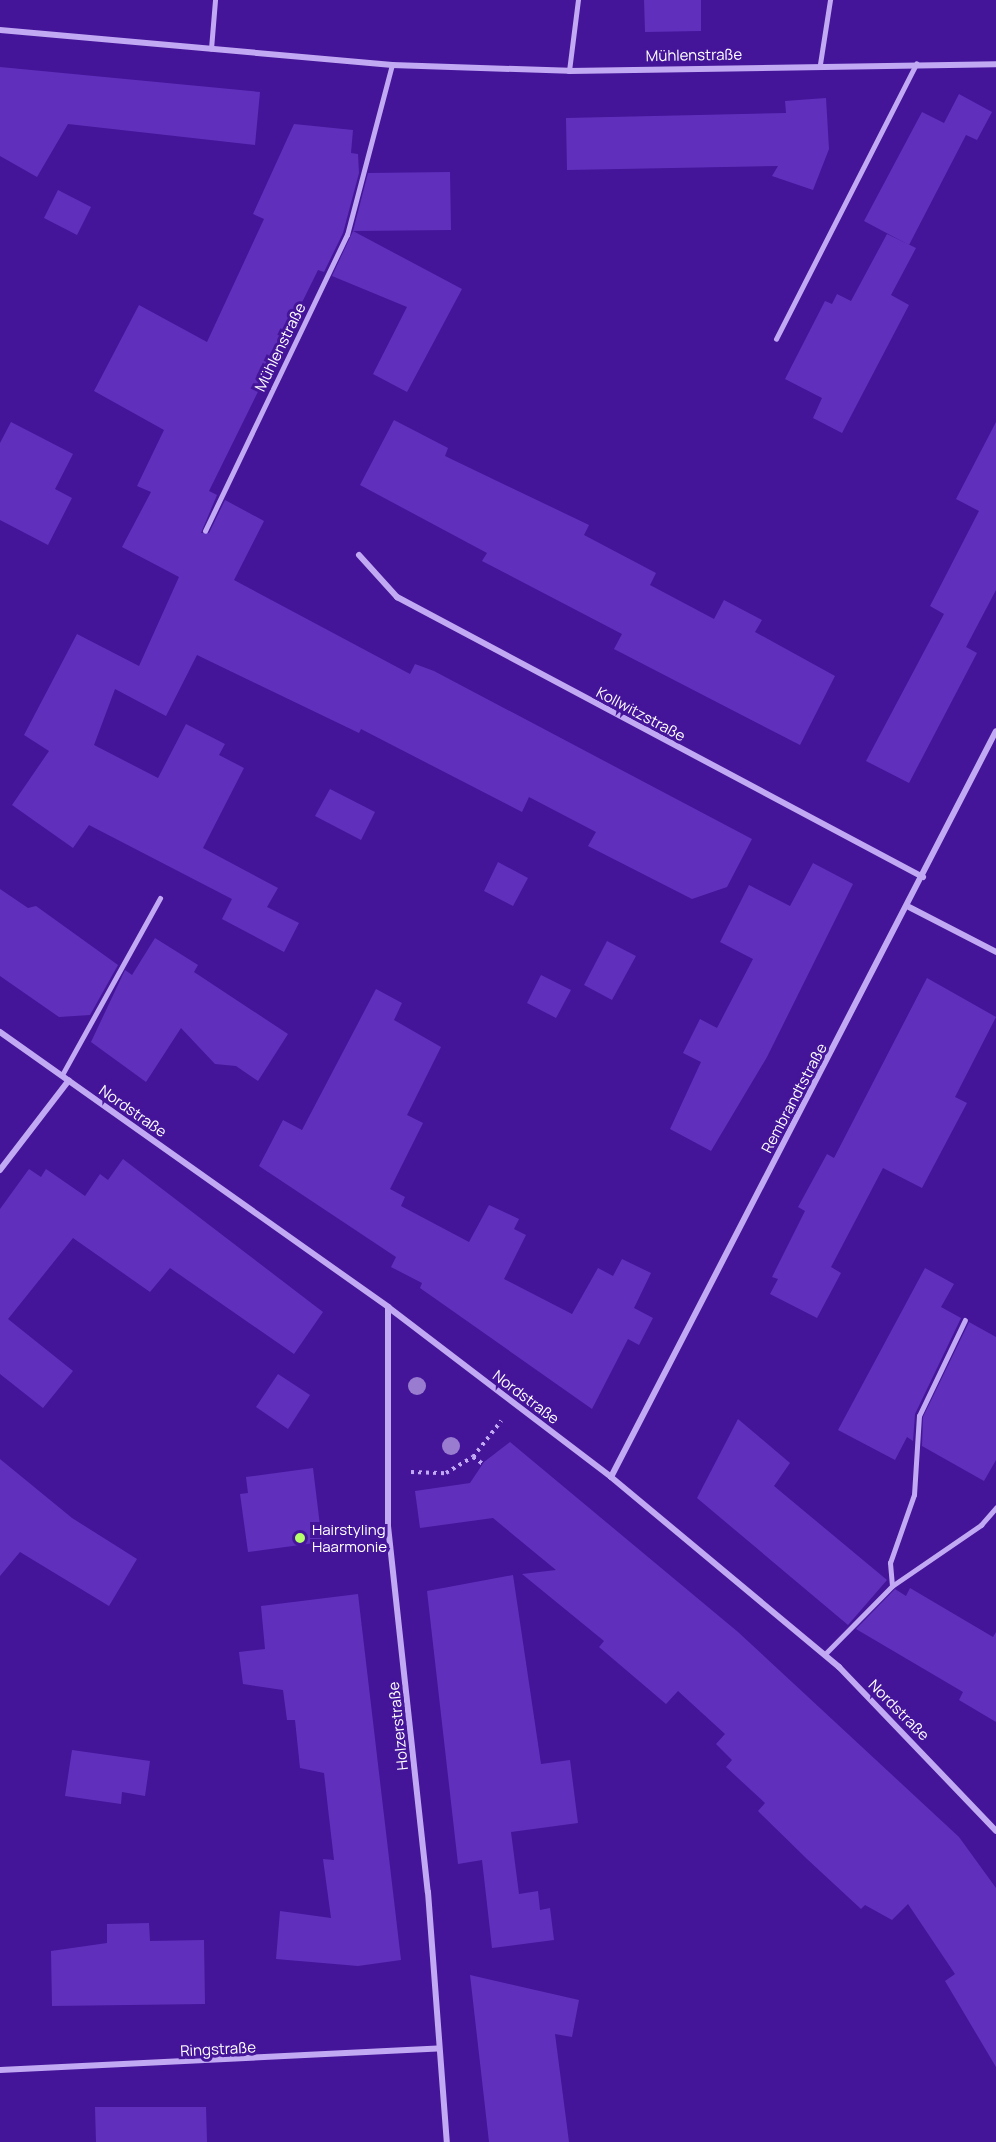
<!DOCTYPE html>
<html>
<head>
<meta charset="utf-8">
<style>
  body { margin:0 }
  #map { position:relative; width:996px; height:2142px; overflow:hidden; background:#441599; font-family:Manrope,sans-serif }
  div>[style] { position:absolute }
  .building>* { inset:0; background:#6030bc }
  .path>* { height:4px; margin-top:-2px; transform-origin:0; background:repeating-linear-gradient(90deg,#c2a9f3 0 3px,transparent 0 7.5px) }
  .lane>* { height:4.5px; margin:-2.25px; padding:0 2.25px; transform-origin:2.25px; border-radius:2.25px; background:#c2a9f3 }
  .street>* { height:6px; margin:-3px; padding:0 3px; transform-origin:3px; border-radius:3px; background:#c2a9f3 }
  .trees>* { width:18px; height:18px; margin:-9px; border-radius:50%; background:#997cd0 }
  .dots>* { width:16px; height:16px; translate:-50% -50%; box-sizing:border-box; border:3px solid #441599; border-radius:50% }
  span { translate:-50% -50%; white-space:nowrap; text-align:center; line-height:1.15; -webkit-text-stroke:6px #441599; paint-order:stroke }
  .street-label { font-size:15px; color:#fff }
  .poi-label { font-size:15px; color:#fff }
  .left { translate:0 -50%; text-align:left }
</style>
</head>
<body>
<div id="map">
  <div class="building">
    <i style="clip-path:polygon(644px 0,701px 0,701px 31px,645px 32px)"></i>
    <i style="clip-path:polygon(0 67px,260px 92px,255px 145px,68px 124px,37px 177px,0 156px)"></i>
    <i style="clip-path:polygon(959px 94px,992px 112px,977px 140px,966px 135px,909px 245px,864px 221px,922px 112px,944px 123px)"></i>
    <i style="clip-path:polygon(826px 98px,829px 149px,813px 190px,772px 176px,778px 166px,567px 170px,566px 118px,786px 113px,785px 101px)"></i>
    <i style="clip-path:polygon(294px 124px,353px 130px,351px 153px,358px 154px,359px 173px,343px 233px,324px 272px,318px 270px,209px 491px,217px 495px,201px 533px,209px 533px,225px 500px,264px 521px,234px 580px,410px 674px,415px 664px,434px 671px,752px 839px,727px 887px,692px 899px,588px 846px,596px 832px,529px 797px,522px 812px,361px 729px,359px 733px,197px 655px,166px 716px,115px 689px,94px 745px,158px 778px,186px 724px,225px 744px,219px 755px,244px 768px,203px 848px,278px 888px,267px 907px,299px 923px,284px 952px,222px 919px,232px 899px,89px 825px,73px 848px,12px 805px,49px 751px,24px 735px,77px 634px,139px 666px,179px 577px,122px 547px,151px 492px,137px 486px,164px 430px,94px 391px,139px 305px,207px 342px,264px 219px,253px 214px)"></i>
    <i style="clip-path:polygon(450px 172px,451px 230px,353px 231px,368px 173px)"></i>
    <i style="clip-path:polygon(58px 190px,91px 207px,77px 235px,44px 218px)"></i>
    <i style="clip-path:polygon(353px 231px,462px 289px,407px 392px,373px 374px,407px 307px,332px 276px)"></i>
    <i style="clip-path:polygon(887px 234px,916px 248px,891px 295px,909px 305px,842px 433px,813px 418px,822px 398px,785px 379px,825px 301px,832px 304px,837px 294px,851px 301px)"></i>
    <i style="clip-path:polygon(394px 420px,448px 448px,445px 456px,589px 525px,584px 535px,656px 573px,650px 585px,714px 619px,724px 600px,762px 620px,755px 632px,835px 676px,800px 745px,614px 649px,622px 634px,482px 561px,487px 553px,360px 485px)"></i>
    <i style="clip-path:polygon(11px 422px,73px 454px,55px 489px,72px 498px,48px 545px,0 520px,0 443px)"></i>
    <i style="clip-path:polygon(996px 422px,996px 590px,966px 647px,977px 653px,909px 783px,866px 761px,944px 614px,930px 606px,979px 511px,956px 499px)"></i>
    <i style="clip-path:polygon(330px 789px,375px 812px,361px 840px,315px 816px)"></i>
    <i style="clip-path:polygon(498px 862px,528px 878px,513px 906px,484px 891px)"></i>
    <i style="clip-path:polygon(813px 863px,853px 884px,767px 1057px,711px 1151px,670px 1129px,701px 1062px,683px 1053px,700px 1019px,717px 1028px,753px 959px,720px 942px,749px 885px,790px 906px)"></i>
    <i style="clip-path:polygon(0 889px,28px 908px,36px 906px,118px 965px,90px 1015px,59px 1017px,0 976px)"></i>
    <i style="clip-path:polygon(155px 938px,198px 965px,194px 972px,288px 1034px,258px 1081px,236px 1066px,215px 1064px,181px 1028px,146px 1082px,91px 1042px,125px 970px,132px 975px)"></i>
    <i style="clip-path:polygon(607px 941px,636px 956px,612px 1000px,584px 985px)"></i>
    <i style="clip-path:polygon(541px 975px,571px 990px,556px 1018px,527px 1003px)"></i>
    <i style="clip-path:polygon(927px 978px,996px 1017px,955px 1097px,967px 1103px,922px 1188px,883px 1168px,831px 1267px,841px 1273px,817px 1318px,770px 1294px,778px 1279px,772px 1277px,805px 1211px,798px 1207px,827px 1154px,834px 1158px)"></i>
    <i style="clip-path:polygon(376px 989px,402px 1003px,394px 1020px,441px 1047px,407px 1115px,423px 1123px,390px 1189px,405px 1197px,401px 1206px,469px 1242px,489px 1205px,519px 1219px,514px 1229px,526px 1235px,504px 1279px,572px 1314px,598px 1268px,613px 1276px,622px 1259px,651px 1273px,634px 1308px,653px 1318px,639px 1345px,628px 1339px,592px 1409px,420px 1288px,422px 1283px,391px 1267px,396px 1257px,259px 1166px,283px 1120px,302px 1130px)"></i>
    <i style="clip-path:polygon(123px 1159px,323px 1312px,294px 1354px,170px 1268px,150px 1292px,73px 1238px,8px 1319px,73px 1371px,43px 1408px,0 1374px,0 1209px,29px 1169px,41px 1177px,46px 1169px,85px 1196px,100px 1174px,108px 1180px)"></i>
    <i style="clip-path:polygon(925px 1268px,954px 1284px,941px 1307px,961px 1318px,915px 1414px,913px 1441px,907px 1437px,895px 1460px,838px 1430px)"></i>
    <i style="clip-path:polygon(969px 1322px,996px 1337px,996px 1460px,984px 1481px,922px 1446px,923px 1417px)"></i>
    <i style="clip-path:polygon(278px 1374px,310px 1395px,288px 1429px,256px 1407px)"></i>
    <i style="clip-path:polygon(738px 1419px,790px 1463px,774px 1486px,887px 1580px,848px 1625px,697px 1498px)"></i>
    <i style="clip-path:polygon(510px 1442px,738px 1632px,959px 1837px,996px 1888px,996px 2067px,945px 1981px,955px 1974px,908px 1904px,892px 1920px,865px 1905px,861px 1909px,807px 1859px,758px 1811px,765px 1803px,726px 1767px,732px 1760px,716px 1744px,725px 1734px,678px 1691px,666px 1704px,599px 1647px,604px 1641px,522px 1574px,556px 1570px,493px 1518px,420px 1528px,415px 1491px,470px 1483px,484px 1462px)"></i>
    <i style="clip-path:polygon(0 1459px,72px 1518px,137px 1559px,109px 1606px,20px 1552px,0 1576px)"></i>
    <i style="clip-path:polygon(313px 1468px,322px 1542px,248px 1552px,240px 1494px,248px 1493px,246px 1477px)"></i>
    <i style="clip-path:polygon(513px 1575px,541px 1764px,570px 1760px,578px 1823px,511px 1832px,519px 1894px,538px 1891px,540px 1910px,550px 1908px,554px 1940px,492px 1948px,482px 1860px,458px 1864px,427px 1591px)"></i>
    <i style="clip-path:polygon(910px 1588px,993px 1637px,996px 1632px,996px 1722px,959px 1700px,963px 1692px,856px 1629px,895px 1589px,906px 1596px)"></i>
    <i style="clip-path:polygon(358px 1594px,401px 1960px,358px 1966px,276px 1959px,280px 1911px,331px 1918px,323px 1859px,334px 1860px,329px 1817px,324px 1773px,300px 1768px,295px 1720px,287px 1720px,283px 1690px,243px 1684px,239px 1652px,265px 1649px,261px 1606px)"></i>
    <i style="clip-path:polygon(72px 1750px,150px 1761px,145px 1796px,122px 1792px,121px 1804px,65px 1796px)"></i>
    <i style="clip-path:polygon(149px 1923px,150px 1941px,204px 1940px,205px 2004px,52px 2006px,51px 1951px,107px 1943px,107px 1924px)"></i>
    <i style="clip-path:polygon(470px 1975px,579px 2000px,572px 2037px,555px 2034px,569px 2142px,489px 2142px)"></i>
    <i style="clip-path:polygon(95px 2107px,206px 2107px,207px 2142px,96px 2142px)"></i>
  </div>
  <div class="path">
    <i style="left:473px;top:1457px;width:12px;rotate:35deg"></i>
    <i style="left:411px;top:1472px;width:35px;rotate:2deg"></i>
    <i style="left:446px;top:1473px;width:31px;rotate:-31deg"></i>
    <i style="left:473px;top:1457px;width:46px;rotate:-52.1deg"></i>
  </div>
  <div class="lane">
    <i style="left:211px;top:49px;width:49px;rotate:-85.3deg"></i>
    <i style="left:820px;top:64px;width:65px;rotate:-81.1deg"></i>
    <i style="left:569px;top:71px;width:72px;rotate:-82.8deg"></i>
    <i style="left:776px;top:339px;width:309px;rotate:-63deg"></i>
    <i style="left:205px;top:531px;width:328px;rotate:-64.4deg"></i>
    <i style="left:347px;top:235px;width:176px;rotate:-75.2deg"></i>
    <i style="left:62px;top:1075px;width:202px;rotate:-61deg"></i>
    <i style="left:892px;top:1586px;width:23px;rotate:-95deg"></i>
    <i style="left:890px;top:1563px;width:72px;rotate:-70.6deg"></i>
    <i style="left:914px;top:1495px;width:79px;rotate:-86.4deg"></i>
    <i style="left:919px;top:1416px;width:106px;rotate:-64.4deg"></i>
    <i style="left:825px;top:1654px;width:95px;rotate:-45.4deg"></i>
    <i style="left:892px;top:1586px;width:108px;rotate:-34.4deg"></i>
    <i style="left:981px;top:1525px;width:23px;rotate:-49deg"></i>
  </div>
  <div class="street">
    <i style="left:0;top:30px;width:394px;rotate:5.1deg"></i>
    <i style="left:392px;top:65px;width:177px;rotate:1.9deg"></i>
    <i style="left:569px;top:71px;width:427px;rotate:-0.9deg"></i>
    <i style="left:359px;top:555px;width:57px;rotate:47.9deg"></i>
    <i style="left:397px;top:597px;width:596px;rotate:28.03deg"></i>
    <i style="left:909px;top:907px;width:98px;rotate:27.3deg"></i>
    <i style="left:0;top:1032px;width:476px;rotate:35.3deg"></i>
    <i style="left:388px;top:1307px;width:280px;rotate:37.3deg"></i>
    <i style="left:611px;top:1477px;width:297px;rotate:39.8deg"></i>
    <i style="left:839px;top:1667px;width:227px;rotate:46.2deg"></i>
    <i style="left:0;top:1170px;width:113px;rotate:-52.5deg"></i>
    <i style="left:388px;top:1307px;width:219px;rotate:90deg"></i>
    <i style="left:388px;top:1526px;width:368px;rotate:83.8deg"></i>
    <i style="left:428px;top:1892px;width:251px;rotate:85.7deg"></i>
    <i style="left:611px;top:1477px;width:839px;rotate:-62.7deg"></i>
    <i style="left:0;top:2070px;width:438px;rotate:-2.8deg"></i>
  </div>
  <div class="trees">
    <i style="left:417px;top:1386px"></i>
    <i style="left:451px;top:1446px"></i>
  </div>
  <div class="dots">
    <i style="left:300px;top:1538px;background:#b4ff6a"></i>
  </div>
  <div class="street-label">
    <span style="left:694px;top:55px;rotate:-1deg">Mühlenstraße</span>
    <span style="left:280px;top:347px;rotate:-64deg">Mühlenstraße</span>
    <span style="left:641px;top:714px;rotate:28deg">Kollwitzstraße</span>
    <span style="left:794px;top:1098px;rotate:-62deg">Rembrandtstraße</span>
    <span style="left:133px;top:1111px;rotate:35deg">Nordstraße</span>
    <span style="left:526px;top:1397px;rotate:37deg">Nordstraße</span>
    <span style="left:899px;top:1710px;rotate:45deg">Nordstraße</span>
    <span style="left:398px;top:1726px;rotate:-96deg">Holzerstraße</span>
    <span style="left:218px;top:2049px;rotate:-3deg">Ringstraße</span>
  </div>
  <div class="poi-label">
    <span class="left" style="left:312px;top:1538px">Hairstyling<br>Haarmonie</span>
  </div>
</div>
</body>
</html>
